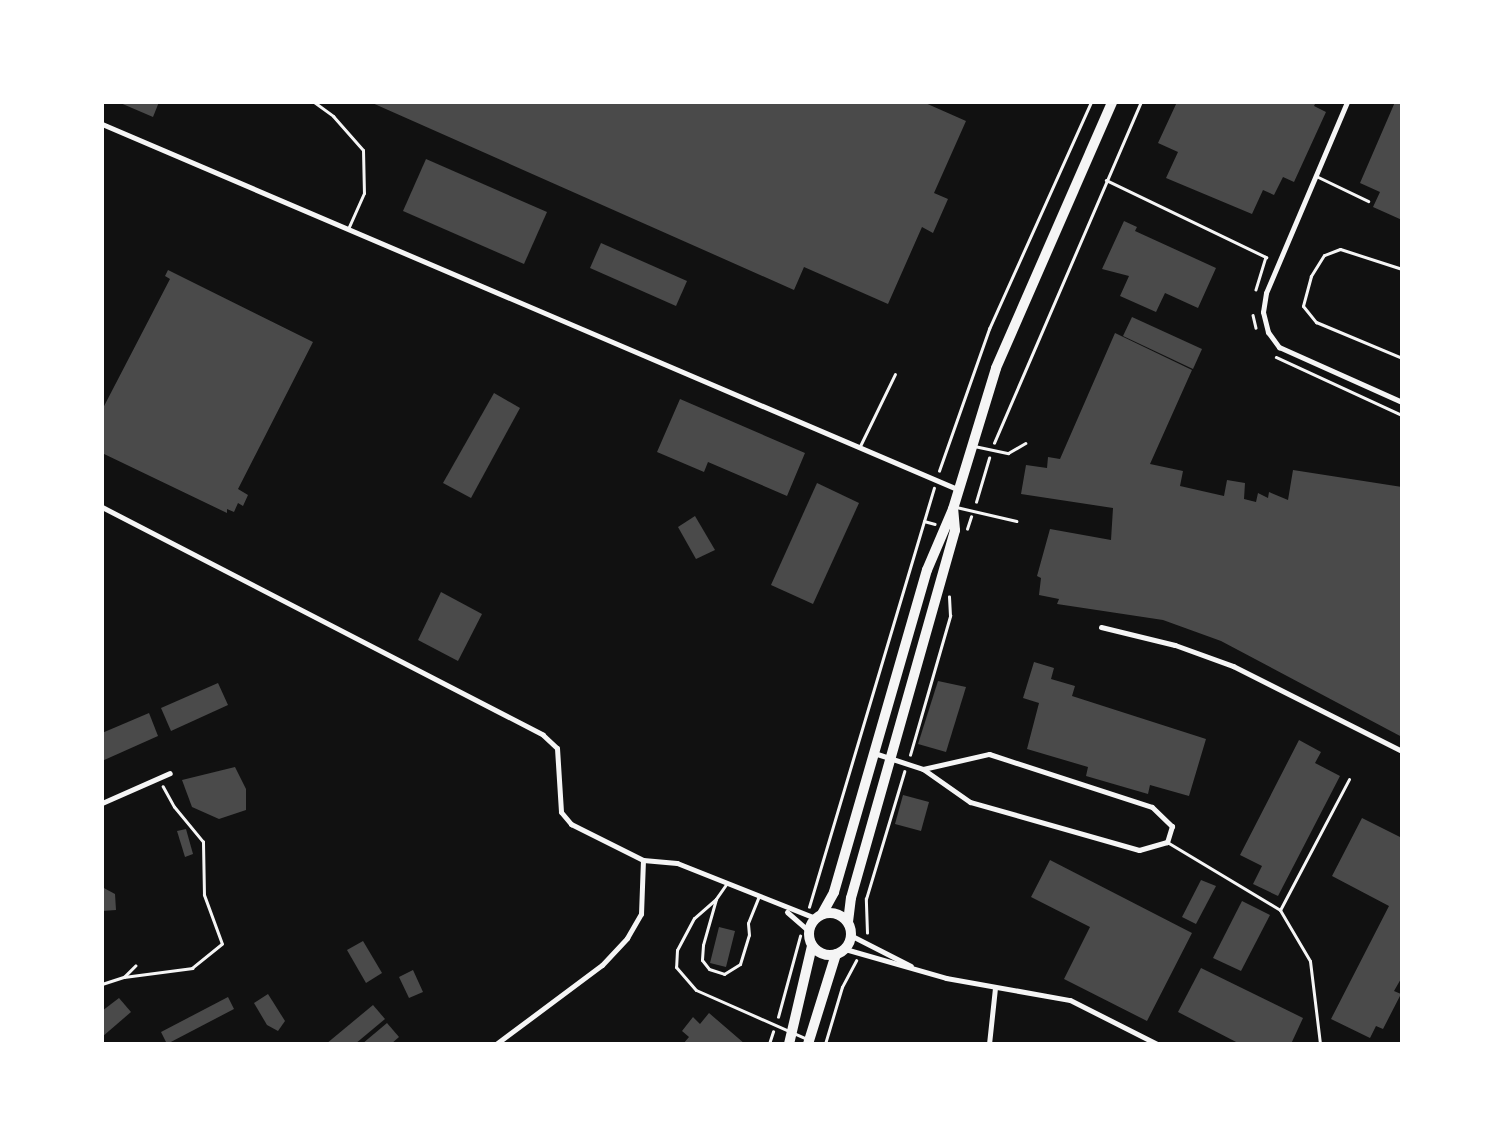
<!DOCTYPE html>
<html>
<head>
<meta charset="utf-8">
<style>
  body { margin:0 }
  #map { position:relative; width:1504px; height:1146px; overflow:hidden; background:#111; font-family:"Open Sans",sans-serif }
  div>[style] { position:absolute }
  .building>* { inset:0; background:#4a4a4a }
  .path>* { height:2.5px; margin:-1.25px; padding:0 1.25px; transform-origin:1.25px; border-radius:1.25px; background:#f5f5f5 }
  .service>* { height:3px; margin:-1.5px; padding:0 1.5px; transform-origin:1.5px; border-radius:1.5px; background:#f5f5f5 }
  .minor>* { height:5px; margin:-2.5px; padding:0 2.5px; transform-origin:2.5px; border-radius:2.5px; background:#f5f5f5 }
  .secondary>* { height:10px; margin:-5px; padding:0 5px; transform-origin:5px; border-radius:5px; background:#f5f5f5 }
  .secondary>.ring { margin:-5px; padding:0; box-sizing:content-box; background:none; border:10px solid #f5f5f5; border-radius:50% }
  span { translate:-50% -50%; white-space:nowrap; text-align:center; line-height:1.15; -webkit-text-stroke:4px #fff; paint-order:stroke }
  .frame { position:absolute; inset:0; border:104px solid #fff; pointer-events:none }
</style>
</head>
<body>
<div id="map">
  <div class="building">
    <i style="clip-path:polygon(118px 102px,159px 102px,153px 117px)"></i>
    <i style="clip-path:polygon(370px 102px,923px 102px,966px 121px,934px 193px,948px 199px,933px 233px,922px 227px,888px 304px,804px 267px,794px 290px)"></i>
    <i style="clip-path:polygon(1177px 102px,1316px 102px,1314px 106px,1326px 112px,1294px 182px,1283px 177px,1274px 195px,1263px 190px,1252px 214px,1166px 178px,1178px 152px,1158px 143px)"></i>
    <i style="clip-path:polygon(1395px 102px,1402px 104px,1402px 220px,1373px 207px,1380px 192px,1360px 183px)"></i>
    <i style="clip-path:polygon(426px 159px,547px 212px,524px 264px,403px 211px)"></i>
    <i style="clip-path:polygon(1124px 221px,1137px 227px,1135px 231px,1216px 268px,1198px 308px,1165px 293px,1156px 312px,1120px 296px,1129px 276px,1102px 269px)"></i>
    <i style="clip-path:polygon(601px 243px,687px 281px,676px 306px,590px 268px)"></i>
    <i style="clip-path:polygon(168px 270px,313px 342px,238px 489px,248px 495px,243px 506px,238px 503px,234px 512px,227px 509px,227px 513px,102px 453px,102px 410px,170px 279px,165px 276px)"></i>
    <i style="clip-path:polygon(1132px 317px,1202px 349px,1193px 369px,1123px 336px)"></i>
    <i style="clip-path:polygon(1115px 333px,1192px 370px,1150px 464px,1183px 471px,1180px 486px,1224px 496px,1227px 480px,1245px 483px,1244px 499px,1256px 502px,1258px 493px,1268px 498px,1269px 492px,1288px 500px,1293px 470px,1402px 487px,1402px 737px,1221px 641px,1163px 620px,1057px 604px,1059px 599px,1039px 595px,1041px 578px,1037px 576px,1050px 529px,1111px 540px,1113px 508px,1021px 494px,1026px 465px,1047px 468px,1048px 457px,1060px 459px)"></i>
    <i style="clip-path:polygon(494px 393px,520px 408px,471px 498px,443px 483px)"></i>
    <i style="clip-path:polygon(680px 399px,805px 453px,787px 496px,708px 462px,704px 472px,657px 452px)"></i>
    <i style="clip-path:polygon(817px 483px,859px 503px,813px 604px,771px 585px)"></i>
    <i style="clip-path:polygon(695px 516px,715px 550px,696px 559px,678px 527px)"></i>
    <i style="clip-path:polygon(441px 592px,482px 614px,458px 661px,418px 640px)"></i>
    <i style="clip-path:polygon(1034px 662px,1054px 668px,1051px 679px,1075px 686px,1072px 696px,1206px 739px,1189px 796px,1150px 785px,1148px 794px,1086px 776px,1088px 767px,1027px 749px,1039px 703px,1023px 698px)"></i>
    <i style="clip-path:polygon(938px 681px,966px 687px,946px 752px,918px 744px)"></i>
    <i style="clip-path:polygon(218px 683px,228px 705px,171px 731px,161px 708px)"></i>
    <i style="clip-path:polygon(149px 713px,158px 736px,102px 761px,102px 733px)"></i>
    <i style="clip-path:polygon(1299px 740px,1321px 752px,1315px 763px,1340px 776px,1278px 896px,1253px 884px,1262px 866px,1240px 855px)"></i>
    <i style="clip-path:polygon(235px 767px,246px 789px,246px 810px,219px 819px,192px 807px,182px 780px)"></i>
    <i style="clip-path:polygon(903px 795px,929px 802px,921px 831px,895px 824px)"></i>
    <i style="clip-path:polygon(1362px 818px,1402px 838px,1402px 977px,1394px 991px,1401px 994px,1383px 1029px,1376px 1026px,1370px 1038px,1331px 1019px,1389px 906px,1332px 876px)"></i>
    <i style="clip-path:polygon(186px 829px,193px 854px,185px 857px,177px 831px)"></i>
    <i style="clip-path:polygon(1050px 860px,1192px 933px,1147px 1021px,1064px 979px,1090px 927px,1031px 897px)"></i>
    <i style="clip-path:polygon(1201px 880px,1216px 886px,1196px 924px,1182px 917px)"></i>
    <i style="clip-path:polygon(102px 887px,115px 894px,116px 910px,102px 911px)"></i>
    <i style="clip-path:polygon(1242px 901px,1270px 915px,1241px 971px,1213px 958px)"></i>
    <i style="clip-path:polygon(719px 927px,735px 931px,726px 967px,710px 963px)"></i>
    <i style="clip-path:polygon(363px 941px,382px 973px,366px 983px,347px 950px)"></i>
    <i style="clip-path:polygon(1201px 968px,1303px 1018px,1291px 1044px,1240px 1044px,1178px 1012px)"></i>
    <i style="clip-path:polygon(413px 970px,423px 992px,409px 998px,399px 977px)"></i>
    <i style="clip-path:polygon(268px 994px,285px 1021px,278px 1031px,267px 1025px,254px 1003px)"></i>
    <i style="clip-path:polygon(228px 997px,234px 1009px,167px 1044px,161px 1032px)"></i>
    <i style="clip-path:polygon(119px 998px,131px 1012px,102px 1037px,102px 1011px)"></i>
    <i style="clip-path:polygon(373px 1005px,385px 1019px,355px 1044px,326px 1044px)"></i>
    <i style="clip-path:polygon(709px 1013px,745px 1044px,683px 1044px,689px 1037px,682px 1031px,693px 1017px,700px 1024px)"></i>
    <i style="clip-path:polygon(387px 1023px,399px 1037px,391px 1044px,362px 1044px)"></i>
  </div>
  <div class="path">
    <i style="left:1106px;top:180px;width:178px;rotate:25.7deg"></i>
    <i style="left:1266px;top:257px;width:34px;rotate:107deg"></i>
    <i style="left:1253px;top:315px;width:13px;rotate:77deg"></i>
    <i style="left:1276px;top:357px;width:139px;rotate:24.7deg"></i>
    <i style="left:994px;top:443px;width:371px;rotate:-66.7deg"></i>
    <i style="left:939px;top:471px;width:151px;rotate:-70.6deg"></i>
    <i style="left:989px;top:329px;width:249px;rotate:-65.8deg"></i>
    <i style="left:976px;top:502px;width:46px;rotate:-73.5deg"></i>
    <i style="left:924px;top:521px;width:11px;rotate:15deg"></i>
    <i style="left:967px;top:529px;width:13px;rotate:-72deg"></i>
    <i style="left:910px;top:755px;width:145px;rotate:-73.9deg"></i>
    <i style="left:950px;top:616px;width:19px;rotate:-93deg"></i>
    <i style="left:809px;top:907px;width:437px;rotate:-73.4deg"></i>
    <i style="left:867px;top:933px;width:34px;rotate:-92deg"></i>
    <i style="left:866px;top:899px;width:133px;rotate:-73.3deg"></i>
    <i style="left:124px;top:977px;width:69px;rotate:-7.5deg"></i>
    <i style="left:192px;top:968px;width:38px;rotate:-39deg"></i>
    <i style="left:222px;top:944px;width:52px;rotate:-110.2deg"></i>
    <i style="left:204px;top:895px;width:53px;rotate:-91.1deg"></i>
    <i style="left:203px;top:842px;width:45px;rotate:-129.6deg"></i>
    <i style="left:174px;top:807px;width:23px;rotate:-119deg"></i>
    <i style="left:102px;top:984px;width:23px;rotate:-18deg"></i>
    <i style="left:124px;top:977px;width:16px;rotate:-45deg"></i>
    <i style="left:778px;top:1017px;width:84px;rotate:-74.8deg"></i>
    <i style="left:769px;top:1044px;width:13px;rotate:-72deg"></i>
    <i style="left:825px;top:1044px;width:59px;rotate:-73.4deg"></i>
    <i style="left:842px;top:987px;width:30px;rotate:-62deg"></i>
  </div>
  <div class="service">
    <i style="left:314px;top:102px;width:24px;rotate:36deg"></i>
    <i style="left:333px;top:116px;width:45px;rotate:48.6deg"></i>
    <i style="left:363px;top:150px;width:43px;rotate:88.7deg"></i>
    <i style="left:364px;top:193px;width:39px;rotate:114deg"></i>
    <i style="left:1316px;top:176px;width:58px;rotate:25.7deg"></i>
    <i style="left:1402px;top:269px;width:65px;rotate:-162.1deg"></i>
    <i style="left:1340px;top:249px;width:17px;rotate:159deg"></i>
    <i style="left:1324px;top:255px;width:25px;rotate:122deg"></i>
    <i style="left:1311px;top:276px;width:31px;rotate:105deg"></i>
    <i style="left:1303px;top:306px;width:21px;rotate:51deg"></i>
    <i style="left:1316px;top:322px;width:93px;rotate:22.7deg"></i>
    <i style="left:860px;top:446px;width:80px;rotate:-64.1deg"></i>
    <i style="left:974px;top:446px;width:35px;rotate:12deg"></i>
    <i style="left:1008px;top:453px;width:20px;rotate:-30deg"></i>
    <i style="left:956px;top:507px;width:62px;rotate:13.1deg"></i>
    <i style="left:1167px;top:842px;width:132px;rotate:31deg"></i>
    <i style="left:1280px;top:910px;width:59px;rotate:59.5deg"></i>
    <i style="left:1310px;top:961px;width:84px;rotate:83.1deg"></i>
    <i style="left:727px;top:883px;width:19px;rotate:125deg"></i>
    <i style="left:716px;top:899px;width:48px;rotate:105.8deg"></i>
    <i style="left:703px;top:945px;width:15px;rotate:94deg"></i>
    <i style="left:702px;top:960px;width:11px;rotate:52deg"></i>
    <i style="left:709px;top:969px;width:16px;rotate:18deg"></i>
    <i style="left:724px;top:974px;width:19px;rotate:-32deg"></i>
    <i style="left:740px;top:964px;width:30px;rotate:-73deg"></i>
    <i style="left:749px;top:935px;width:12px;rotate:-95deg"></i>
    <i style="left:748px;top:923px;width:29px;rotate:-68deg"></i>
    <i style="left:716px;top:899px;width:29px;rotate:139deg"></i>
    <i style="left:694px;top:918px;width:36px;rotate:118deg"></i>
    <i style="left:677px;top:950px;width:17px;rotate:93deg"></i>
    <i style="left:676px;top:967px;width:30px;rotate:49deg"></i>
    <i style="left:696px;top:990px;width:121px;rotate:23.8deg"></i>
    <i style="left:1280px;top:910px;width:148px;rotate:-62.2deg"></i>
  </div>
  <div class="minor">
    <i style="left:1347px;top:102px;width:207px;rotate:113deg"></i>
    <i style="left:1266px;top:293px;width:19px;rotate:99deg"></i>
    <i style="left:1263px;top:312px;width:21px;rotate:76deg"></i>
    <i style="left:1268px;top:332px;width:19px;rotate:54deg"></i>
    <i style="left:1279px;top:347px;width:135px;rotate:24.1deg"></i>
    <i style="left:102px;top:124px;width:930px;rotate:23.12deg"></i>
    <i style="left:102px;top:507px;width:496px;rotate:27.3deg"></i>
    <i style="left:543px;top:735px;width:19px;rotate:43deg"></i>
    <i style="left:557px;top:748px;width:64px;rotate:86.4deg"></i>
    <i style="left:561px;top:812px;width:16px;rotate:50deg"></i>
    <i style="left:571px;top:824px;width:80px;rotate:26.6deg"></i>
    <i style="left:643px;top:860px;width:34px;rotate:5deg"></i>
    <i style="left:677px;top:863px;width:149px;rotate:21.7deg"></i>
    <i style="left:1101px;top:627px;width:76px;rotate:13.7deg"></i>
    <i style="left:1175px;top:645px;width:62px;rotate:19.9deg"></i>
    <i style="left:1233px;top:666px;width:189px;rotate:26.7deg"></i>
    <i style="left:874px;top:753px;width:52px;rotate:18.1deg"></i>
    <i style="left:923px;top:769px;width:68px;rotate:-12.8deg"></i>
    <i style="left:989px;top:754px;width:171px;rotate:18deg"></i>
    <i style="left:1152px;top:807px;width:28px;rotate:44deg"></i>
    <i style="left:1172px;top:826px;width:17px;rotate:107deg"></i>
    <i style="left:1167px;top:842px;width:29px;rotate:164deg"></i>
    <i style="left:1139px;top:850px;width:176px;rotate:-164.1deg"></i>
    <i style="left:970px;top:802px;width:57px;rotate:-144.9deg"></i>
    <i style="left:102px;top:803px;width:74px;rotate:-23.8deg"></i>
    <i style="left:787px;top:912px;width:29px;rotate:41deg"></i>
    <i style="left:852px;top:936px;width:66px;rotate:27deg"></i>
    <i style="left:845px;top:949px;width:105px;rotate:16deg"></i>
    <i style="left:946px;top:978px;width:126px;rotate:10.1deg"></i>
    <i style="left:1070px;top:1000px;width:97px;rotate:26.8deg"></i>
    <i style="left:496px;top:1044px;width:132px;rotate:-36.7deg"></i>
    <i style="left:602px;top:965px;width:37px;rotate:-47deg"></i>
    <i style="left:627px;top:938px;width:28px;rotate:-60deg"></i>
    <i style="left:641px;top:914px;width:54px;rotate:-87.9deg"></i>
    <i style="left:989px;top:1044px;width:56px;rotate:-83.9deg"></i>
  </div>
  <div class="secondary">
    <i class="ring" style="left:809px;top:913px;width:32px;height:32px"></i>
    <i style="left:822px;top:914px;width:25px;rotate:-61deg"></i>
    <i style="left:834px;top:892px;width:335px;rotate:-73.9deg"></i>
    <i style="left:927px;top:570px;width:66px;rotate:-66.9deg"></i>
    <i style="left:953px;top:509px;width:147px;rotate:-73deg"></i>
    <i style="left:996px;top:368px;width:290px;rotate:-66.4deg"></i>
    <i style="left:848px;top:922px;width:24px;rotate:-83deg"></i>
    <i style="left:851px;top:898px;width:382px;rotate:-74.2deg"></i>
    <i style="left:955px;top:530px;width:21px;rotate:-95deg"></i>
    <i style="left:789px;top:1044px;width:101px;rotate:-76.8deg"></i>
    <i style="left:808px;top:1044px;width:94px;rotate:-72.7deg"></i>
  </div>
  <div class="frame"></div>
</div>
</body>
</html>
